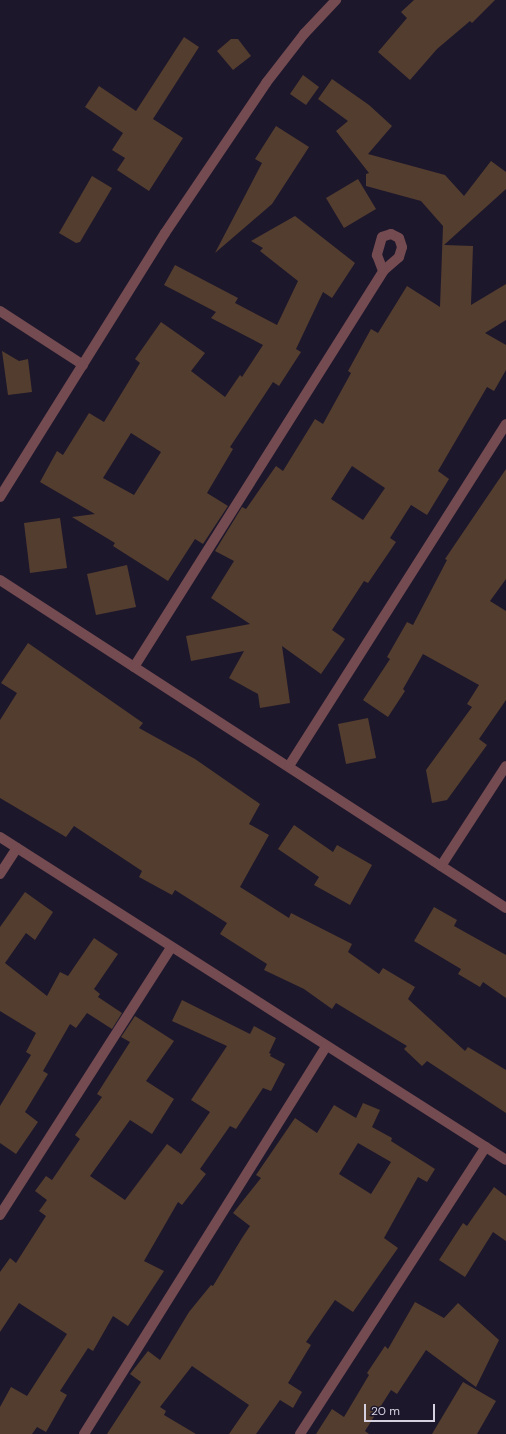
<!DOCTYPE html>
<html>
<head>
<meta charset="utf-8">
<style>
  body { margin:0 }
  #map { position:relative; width:506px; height:1434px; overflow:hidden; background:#1d172c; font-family:"DM Sans",sans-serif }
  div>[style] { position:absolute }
  .building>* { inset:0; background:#533d2e }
  .minor>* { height:10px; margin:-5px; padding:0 5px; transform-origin:5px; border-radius:5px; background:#734b50 }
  span { translate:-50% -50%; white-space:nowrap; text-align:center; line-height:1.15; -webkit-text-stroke:3.5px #1d172c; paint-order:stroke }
  .scale { position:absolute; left:364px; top:1404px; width:71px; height:18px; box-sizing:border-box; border:2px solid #d5d1e0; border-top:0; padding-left:5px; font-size:12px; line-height:14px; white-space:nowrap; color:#d5d1e0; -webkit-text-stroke:3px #1d172c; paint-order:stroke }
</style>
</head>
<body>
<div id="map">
  <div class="building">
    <i style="clip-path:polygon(414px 0,495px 0,472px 23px,470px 21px,437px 49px,410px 80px,378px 52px,407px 18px,401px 12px)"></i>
    <i style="clip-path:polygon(184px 37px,199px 47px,153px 119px,183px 138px,149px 191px,117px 170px,125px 158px,112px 150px,123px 133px,85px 107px,99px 86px,136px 111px)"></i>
    <i style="clip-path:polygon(231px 39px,238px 39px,251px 56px,233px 70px,217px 51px)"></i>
    <i style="clip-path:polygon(303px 75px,319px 87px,306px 105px,290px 94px)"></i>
    <i style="clip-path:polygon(evenodd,332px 79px,369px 105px,392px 126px,368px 154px,445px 175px,464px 196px,491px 161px,506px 172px,506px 189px,444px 245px,473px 246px,471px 305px,506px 284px,506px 320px,485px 333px,506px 345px,506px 370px,494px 391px,487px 387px,438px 471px,449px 479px,427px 515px,411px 505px,390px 538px,396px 542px,368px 583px,364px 581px,332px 630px,345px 639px,321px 674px,282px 646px,290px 703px,260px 708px,258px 694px,229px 678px,244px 651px,191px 661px,186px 636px,250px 624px,211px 598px,234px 561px,215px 551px,242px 507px,246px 509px,276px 466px,283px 471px,315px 419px,323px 424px,351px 373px,348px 371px,371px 329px,378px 333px,407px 286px,440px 307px,443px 226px,421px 201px,366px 186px,366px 174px,369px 173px,336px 131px,348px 121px,318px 99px,332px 79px,352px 466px,385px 488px,363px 520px,331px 499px,352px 466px)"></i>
    <i style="clip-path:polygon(276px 126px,309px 147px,272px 204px,215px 253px,262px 163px,255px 159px)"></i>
    <i style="clip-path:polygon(92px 176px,112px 188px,80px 242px,76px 243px,59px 233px)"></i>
    <i style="clip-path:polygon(358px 179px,376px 209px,344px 228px,326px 198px)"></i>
    <i style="clip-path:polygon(evenodd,295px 216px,355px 263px,332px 298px,323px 292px,296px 349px,301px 352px,279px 386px,273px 382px,230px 447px,233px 449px,207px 493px,228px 506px,203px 544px,195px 539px,168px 581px,113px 546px,115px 543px,72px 517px,95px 514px,40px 482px,57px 451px,63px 455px,89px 413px,104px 422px,140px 363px,135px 359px,161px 322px,205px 353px,191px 371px,225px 397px,240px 375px,242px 377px,263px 345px,211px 318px,216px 312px,164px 285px,175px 265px,238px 298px,235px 303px,277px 325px,298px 281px,260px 251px,263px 248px,251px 241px,295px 216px,131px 433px,161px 452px,134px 495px,103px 478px,131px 433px)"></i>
    <i style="clip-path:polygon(2px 351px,19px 361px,28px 359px,32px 392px,8px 395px)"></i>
    <i style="clip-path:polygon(506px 469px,506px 579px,490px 601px,506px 611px,506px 700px,479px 739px,487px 745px,447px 800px,432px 803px,426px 770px,472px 707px,467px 704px,479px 685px,423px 654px,403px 689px,405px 691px,388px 717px,363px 700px,390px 659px,387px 657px,407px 622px,413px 625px,447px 560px,445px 559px)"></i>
    <i style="clip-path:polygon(60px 518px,67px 568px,30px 573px,24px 523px)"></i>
    <i style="clip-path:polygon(127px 565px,136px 607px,96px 615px,87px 574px)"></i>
    <i style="clip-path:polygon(28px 643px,143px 723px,139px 728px,195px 759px,260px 804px,249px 824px,269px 835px,240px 887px,289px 918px,291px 913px,352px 944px,348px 952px,379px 974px,383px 968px,415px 987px,408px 999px,465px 1051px,468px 1047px,506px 1070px,506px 1113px,427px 1061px,422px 1066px,404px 1049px,407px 1046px,336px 1003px,332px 1009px,304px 989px,264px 970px,267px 964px,220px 934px,227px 923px,175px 890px,172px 895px,139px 877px,142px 871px,74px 826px,66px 837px,0 798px,0 720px,17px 693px,1px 683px)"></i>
    <i style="clip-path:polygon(368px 718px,376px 758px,346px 764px,338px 724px)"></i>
    <i style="clip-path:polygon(294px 825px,333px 852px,337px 845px,372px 865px,350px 905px,314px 885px,319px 877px,278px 849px)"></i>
    <i style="clip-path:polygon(25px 892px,53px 912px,35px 940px,26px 933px,5px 963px,47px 996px,60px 972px,68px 976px,94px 938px,118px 954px,94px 989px,100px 994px,98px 997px,122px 1013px,112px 1029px,87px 1013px,76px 1028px,70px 1024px,43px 1071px,48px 1074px,25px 1112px,38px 1122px,16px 1154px,0 1143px,0 1106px,31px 1055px,26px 1052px,36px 1033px,0 1011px,0 927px)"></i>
    <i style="clip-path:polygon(434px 907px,457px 920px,454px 926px,506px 955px,506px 998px,483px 982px,480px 987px,458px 974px,461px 969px,414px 941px)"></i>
    <i style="clip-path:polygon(182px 1000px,250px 1034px,254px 1026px,276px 1038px,269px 1053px,271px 1054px,270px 1056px,285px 1064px,271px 1091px,263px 1088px,236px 1129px,230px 1126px,200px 1169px,206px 1174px,182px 1205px,178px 1202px,144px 1261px,164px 1271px,128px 1326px,113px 1316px,93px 1351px,88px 1348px,60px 1391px,67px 1395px,46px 1432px,37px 1427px,32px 1434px,0 1434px,0 1407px,11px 1387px,27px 1396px,67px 1334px,19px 1303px,0 1332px,0 1272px,10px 1258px,16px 1263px,46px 1216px,39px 1211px,47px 1200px,35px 1191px,46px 1176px,52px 1180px,80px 1139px,75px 1135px,102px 1097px,97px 1094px,130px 1042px,121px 1037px,135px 1016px,174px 1041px,146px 1081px,174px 1099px,152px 1134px,130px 1120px,90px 1176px,125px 1200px,167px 1144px,181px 1154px,210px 1112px,191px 1100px,227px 1046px,172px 1021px)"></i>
    <i style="clip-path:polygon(evenodd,363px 1103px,380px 1110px,372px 1127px,392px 1138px,391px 1141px,435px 1169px,427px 1182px,418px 1177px,414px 1184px,384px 1238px,398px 1248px,353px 1312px,335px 1300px,306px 1342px,311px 1345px,288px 1383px,302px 1392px,293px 1408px,280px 1400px,256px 1434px,229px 1434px,249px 1405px,192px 1366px,160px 1407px,166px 1411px,164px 1415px,196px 1434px,107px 1434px,141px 1382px,130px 1374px,148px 1351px,160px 1360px,189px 1312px,211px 1285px,213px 1286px,242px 1238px,250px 1226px,233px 1213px,261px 1178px,256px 1175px,295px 1118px,317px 1133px,334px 1105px,356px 1118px,363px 1103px,358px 1143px,391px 1162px,371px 1194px,339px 1174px,358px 1143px)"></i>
    <i style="clip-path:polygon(494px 1187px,506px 1196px,506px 1241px,493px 1232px,465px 1277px,439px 1260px,463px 1223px,467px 1226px)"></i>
    <i style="clip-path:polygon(415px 1302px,444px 1318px,458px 1303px,499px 1340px,476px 1387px,426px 1350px,397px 1394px,391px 1390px,365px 1431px,369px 1434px,316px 1434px,332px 1409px,344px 1417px,369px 1375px,367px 1373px,385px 1346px,388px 1349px)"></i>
    <i style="clip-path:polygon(463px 1382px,496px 1401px,477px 1434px,432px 1434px)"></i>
  </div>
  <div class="minor">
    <i style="left:0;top:311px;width:99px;rotate:33deg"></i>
    <i style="left:0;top:497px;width:311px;rotate:-58deg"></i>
    <i style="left:165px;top:233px;width:181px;rotate:-56deg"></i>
    <i style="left:266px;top:83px;width:62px;rotate:-52.2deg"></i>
    <i style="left:304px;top:34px;width:47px;rotate:-46.7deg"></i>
    <i style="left:0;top:580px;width:603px;rotate:32.95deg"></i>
    <i style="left:134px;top:667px;width:468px;rotate:-57.8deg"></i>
    <i style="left:383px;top:271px;width:21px;rotate:-41deg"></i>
    <i style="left:399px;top:257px;width:10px;rotate:-73deg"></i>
    <i style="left:402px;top:247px;width:9px;rotate:-108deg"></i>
    <i style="left:399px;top:238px;width:9px;rotate:-153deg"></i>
    <i style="left:391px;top:234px;width:9px;rotate:162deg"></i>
    <i style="left:382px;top:237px;width:19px;rotate:106deg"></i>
    <i style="left:377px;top:255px;width:17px;rotate:69deg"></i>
    <i style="left:289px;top:766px;width:405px;rotate:-57.6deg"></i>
    <i style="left:0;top:837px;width:600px;rotate:32.55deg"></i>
    <i style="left:441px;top:866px;width:119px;rotate:-57deg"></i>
    <i style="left:0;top:874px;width:31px;rotate:-57deg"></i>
    <i style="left:0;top:1215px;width:317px;rotate:-57.4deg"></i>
    <i style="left:84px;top:1434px;width:457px;rotate:-58deg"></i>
    <i style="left:300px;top:1434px;width:342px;rotate:-57.1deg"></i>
  </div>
  <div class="scale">20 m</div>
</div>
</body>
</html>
